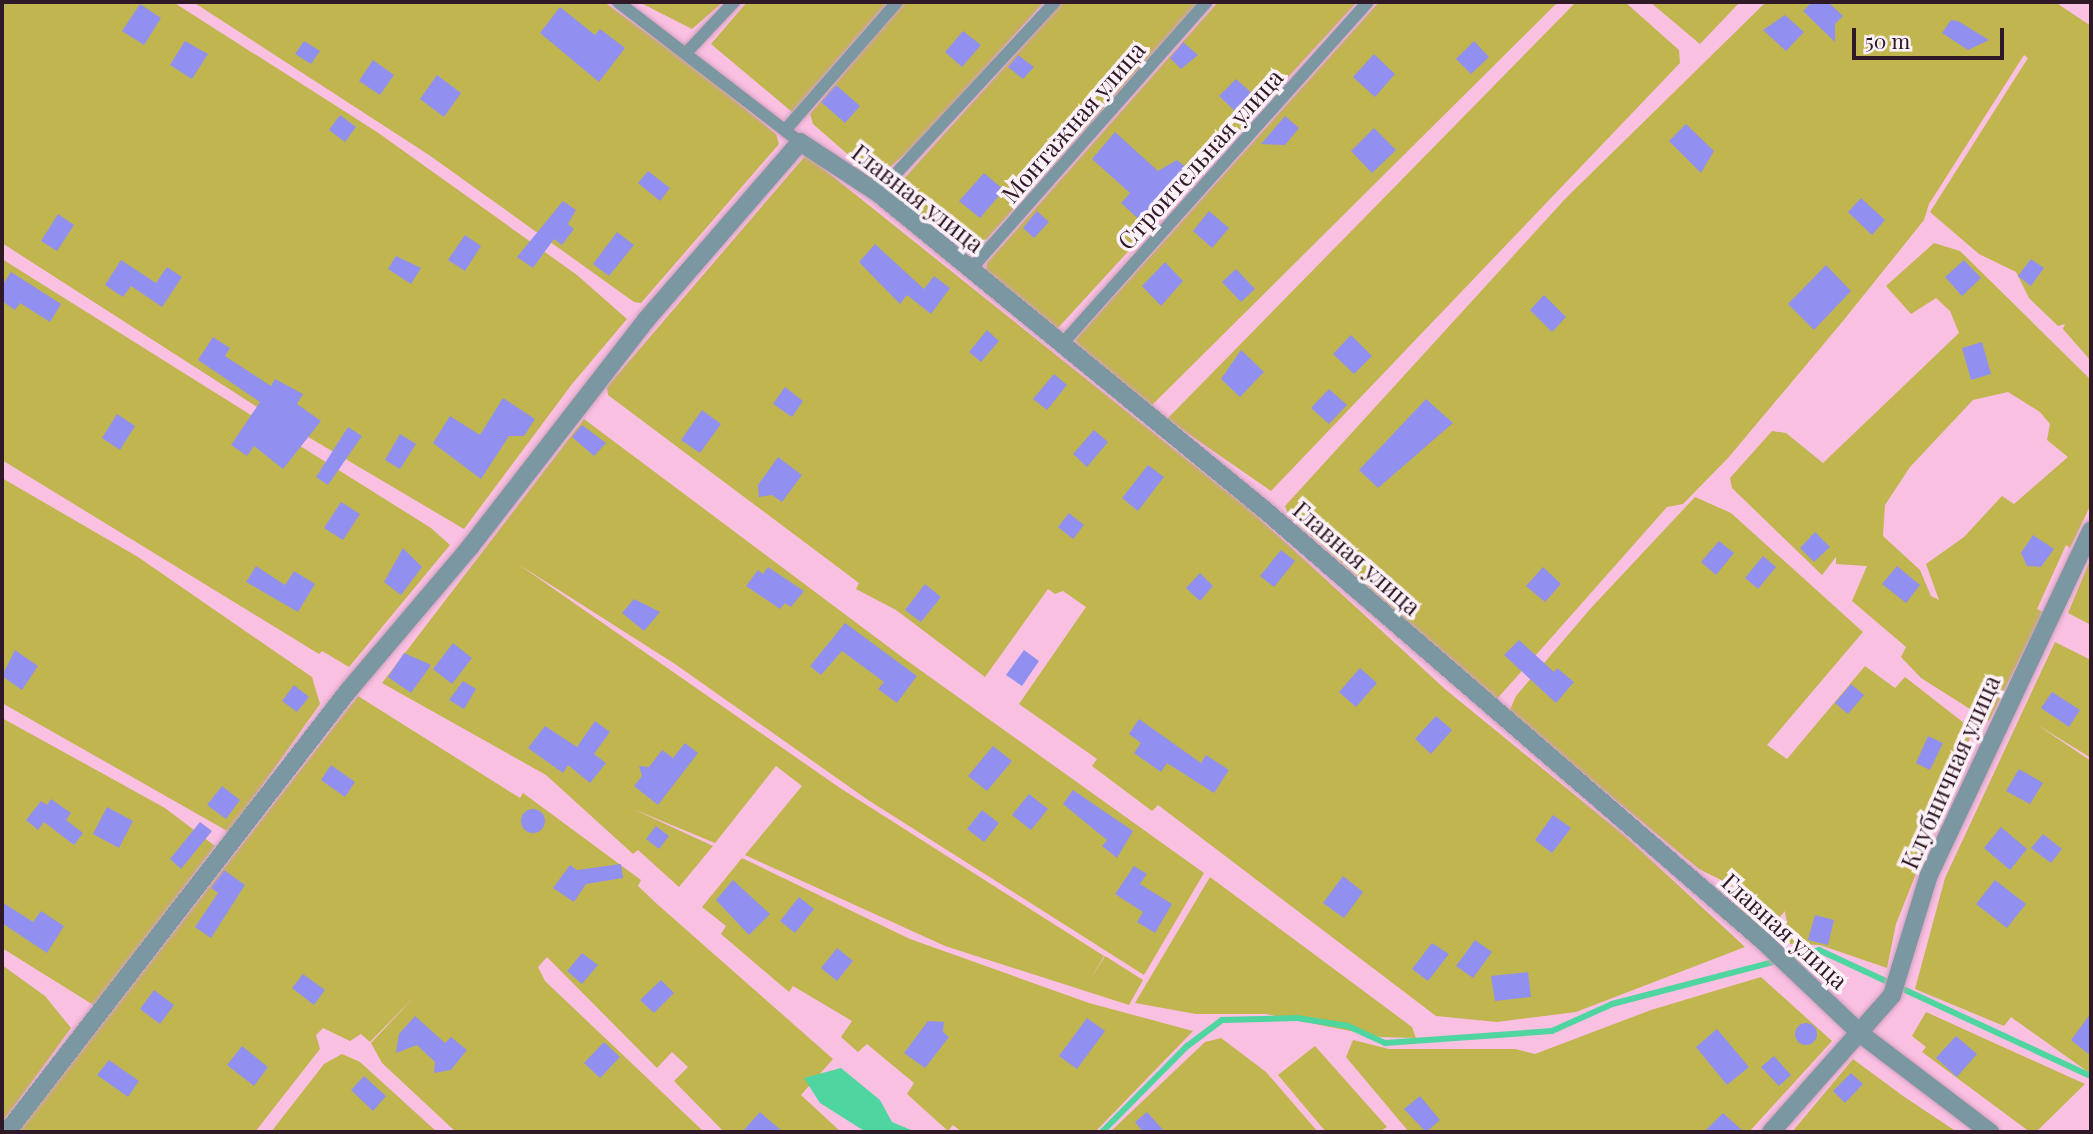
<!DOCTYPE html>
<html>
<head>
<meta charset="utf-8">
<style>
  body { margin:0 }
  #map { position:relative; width:2093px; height:1134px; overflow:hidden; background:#fac0e2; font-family:"Playfair Display",serif }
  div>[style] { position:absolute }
  .green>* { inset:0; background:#c1b54f }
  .water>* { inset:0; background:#4fd59f }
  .stream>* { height:6px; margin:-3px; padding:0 3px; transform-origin:3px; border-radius:3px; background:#4fd59f }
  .building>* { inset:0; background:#9190f1 }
  .round { border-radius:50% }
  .roads { filter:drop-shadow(0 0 2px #d19fbc) drop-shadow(0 0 2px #d19fbc) }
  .lane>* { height:12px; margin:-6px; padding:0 6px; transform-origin:6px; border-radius:6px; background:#7a97a2 }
  .street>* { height:18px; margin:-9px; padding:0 9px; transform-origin:9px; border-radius:9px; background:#7a97a2 }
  span { translate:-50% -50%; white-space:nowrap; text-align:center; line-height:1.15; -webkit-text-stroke:7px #fdf1f8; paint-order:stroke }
  .street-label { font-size:24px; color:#2f1926 }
  .frame { position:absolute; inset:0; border:4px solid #2f1926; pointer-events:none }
  .scale { position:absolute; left:1852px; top:28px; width:152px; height:32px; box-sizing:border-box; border:4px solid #2f1926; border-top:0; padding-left:9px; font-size:21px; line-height:24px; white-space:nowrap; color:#2f1926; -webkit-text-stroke:5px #fdf1f8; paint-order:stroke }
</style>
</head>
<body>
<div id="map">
  <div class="green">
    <i style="clip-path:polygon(2px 2px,173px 2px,377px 132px,577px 275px,627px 319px,572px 384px,464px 529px,254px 405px,2px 243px)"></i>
    <i style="clip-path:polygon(193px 2px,604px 2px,703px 74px,776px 134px,779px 144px,641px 303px,634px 302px,429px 155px)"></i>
    <i style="clip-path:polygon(639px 2px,723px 2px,692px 29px)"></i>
    <i style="clip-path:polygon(747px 2px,888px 2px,792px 112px,711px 44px)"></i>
    <i style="clip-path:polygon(903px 2px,1044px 2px,919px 142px,876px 179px,813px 124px,810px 114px)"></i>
    <i style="clip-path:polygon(1063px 2px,1198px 2px,976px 251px,969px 252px,892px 192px)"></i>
    <i style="clip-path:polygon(1218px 2px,1357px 2px,1057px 329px,986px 270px,987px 263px)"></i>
    <i style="clip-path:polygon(1379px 2px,1558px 2px,1151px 406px,1077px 345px,1076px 339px)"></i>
    <i style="clip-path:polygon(1576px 2px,1625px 2px,1679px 50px,1680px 63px,1271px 491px,1167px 419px)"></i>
    <i style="clip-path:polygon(1650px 2px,1740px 2px,1700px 44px)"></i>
    <i style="clip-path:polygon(1766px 2px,2055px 2px,2091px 26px,2091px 361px,2063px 329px,2065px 324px,2058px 326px,2029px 298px,2016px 272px,1979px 254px,1930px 212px,2028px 58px,2024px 55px,1929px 204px,1924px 220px,1843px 321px,1728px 458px,1683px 504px,1667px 507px,1496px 700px,1289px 516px,1285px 506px,1566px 198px)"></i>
    <i style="clip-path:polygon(806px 155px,1250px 510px,1445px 689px,1625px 836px,1745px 947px,1576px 1012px,1497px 1022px,1436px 1016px,1158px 805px,1152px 811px,1092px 766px,1097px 759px,1019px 704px,1086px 607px,1063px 591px,1055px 594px,1048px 589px,985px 677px,896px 610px,856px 589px,859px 583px,608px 395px,607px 387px)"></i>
    <i style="clip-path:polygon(evenodd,1934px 243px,1960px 251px,2091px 380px,2091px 504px,2070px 548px,2066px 545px,2037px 609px,2043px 612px,1989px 721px,1921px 678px,1901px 657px,1906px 647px,1852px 601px,1867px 566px,1836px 564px,1836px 557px,1822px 575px,1732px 488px,1730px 478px,1772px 431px,1786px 433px,1823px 463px,1959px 333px,1950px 311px,1936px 298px,1911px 314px,1886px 286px,1934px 243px,2008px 392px,2040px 412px,2050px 424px,2047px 440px,2068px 457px,2014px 504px,2002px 496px,1964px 537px,1926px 564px,1939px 600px,1931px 596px,1920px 570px,1883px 536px,1885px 505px,1910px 467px,1973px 400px,2008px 392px)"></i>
    <i style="clip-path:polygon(2px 259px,431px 528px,450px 545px,349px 667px,322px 651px,319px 654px,2px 460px)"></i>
    <i style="clip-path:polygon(584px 419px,902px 657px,1204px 873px,1144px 975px,868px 800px,675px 664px,518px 564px,840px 788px,1104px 956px,1091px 978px,1105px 956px,1143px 980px,1129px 1005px,945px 946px,745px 855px,802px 786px,776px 766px,715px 843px,633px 809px,713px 846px,679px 887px,638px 850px,633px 854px,546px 775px,382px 683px)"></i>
    <i style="clip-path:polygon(2px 478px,138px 557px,312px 677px,320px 704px,229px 832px,2px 703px)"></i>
    <i style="clip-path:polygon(1695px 497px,1731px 513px,1863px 632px,1767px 745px,1787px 759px,1865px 666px,1895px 688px,1905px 677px,1973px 730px,1896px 924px,1887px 968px,1820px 945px,1790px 944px,1785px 911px,1767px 932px,1735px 907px,1745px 892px,1699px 869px,1509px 712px,1516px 696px,1591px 608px)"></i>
    <i style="clip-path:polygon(2091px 558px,2091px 625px,2068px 613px)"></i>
    <i style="clip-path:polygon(2055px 642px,2091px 660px,2091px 758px,2036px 724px,2091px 761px,2091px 1074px,2011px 1017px,2004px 1026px,1915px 989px,1945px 878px)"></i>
    <i style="clip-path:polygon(358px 696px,520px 798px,523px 793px,641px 880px,638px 886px,657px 904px,833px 1059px,801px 1095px,841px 1132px,724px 1132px,674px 1081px,688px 1067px,672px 1052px,657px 1068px,547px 957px,538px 967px,545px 981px,704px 1132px,456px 1132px,382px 1063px,371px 1043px,417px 994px,370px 1042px,361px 1034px,350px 1041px,323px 1028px,316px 1035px,320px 1049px,255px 1132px,18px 1132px)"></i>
    <i style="clip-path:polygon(2px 718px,165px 808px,215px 846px,95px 1006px,2px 948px)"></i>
    <i style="clip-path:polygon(742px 858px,910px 939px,1089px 1003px,1193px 1031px,1095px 1132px,962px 1132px,953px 1125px,948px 1131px,907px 1094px,914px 1083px,867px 1044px,858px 1052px,841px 1037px,852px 1021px,793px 986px,789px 992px,721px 934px,726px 926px,702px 907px)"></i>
    <i style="clip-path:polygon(1210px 877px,1412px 1027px,1416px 1038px,1380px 1037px,1266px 1014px,1196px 1014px,1135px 1003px)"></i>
    <i style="clip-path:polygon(2px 965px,45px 996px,71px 1028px,2px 1123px)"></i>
    <i style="clip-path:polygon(1761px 977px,1832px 1041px,1749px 1132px,1409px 1132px,1346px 1057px,1353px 1040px,1389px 1049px,1515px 1049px,1535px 1054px,1651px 1010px)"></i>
    <i style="clip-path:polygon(1926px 1012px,2085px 1084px,2036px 1132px,2030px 1132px,1922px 1052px,1926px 1047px,1912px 1036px)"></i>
    <i style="clip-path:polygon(1221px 1038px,1266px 1072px,1318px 1132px,1110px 1132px,1205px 1042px)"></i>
    <i style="clip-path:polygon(1315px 1046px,1387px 1127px,1379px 1132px,1326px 1132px,1278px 1075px)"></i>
    <i style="clip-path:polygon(342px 1054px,360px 1062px,437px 1132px,271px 1132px,324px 1064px)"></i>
    <i style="clip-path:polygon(1853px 1059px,1903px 1096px,1957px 1132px,1792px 1132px)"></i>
  </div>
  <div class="water">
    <i style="clip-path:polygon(841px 1068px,880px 1100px,892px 1122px,916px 1132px,866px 1132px,820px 1103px,804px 1078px)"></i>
  </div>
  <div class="stream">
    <i style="left:1102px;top:1132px;width:120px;rotate:-45.3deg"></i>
    <i style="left:1186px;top:1047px;width:45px;rotate:-36.9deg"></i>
    <i style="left:1222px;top:1020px;width:75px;rotate:-1.5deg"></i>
    <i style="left:1297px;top:1018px;width:52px;rotate:8.9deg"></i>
    <i style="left:1348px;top:1026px;width:41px;rotate:24.7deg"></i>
    <i style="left:1385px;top:1043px;width:167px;rotate:-4.1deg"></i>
    <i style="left:1552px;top:1031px;width:66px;rotate:-24.2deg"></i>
    <i style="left:1612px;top:1004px;width:214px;rotate:-14.6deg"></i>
    <i style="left:1819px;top:950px;width:300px;rotate:24.9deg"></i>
  </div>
  <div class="building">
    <i style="clip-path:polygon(1812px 2px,1828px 2px,1843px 16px,1835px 24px,1835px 42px,1803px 11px)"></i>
    <i style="clip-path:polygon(140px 4px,161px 18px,144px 45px,122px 31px)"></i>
    <i style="clip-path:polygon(560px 7px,595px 35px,600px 29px,625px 48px,599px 82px,540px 33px)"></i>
    <i style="clip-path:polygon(1785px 15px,1804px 32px,1786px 51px,1763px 30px)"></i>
    <i style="clip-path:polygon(1951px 20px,1958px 21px,1989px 40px,1968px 50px,1942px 33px)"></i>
    <i style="clip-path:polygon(963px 31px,981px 45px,962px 67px,945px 52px)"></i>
    <i style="clip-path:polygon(185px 41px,208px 54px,192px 79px,170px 65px)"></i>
    <i style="clip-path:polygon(304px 41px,320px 51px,311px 64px,295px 54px)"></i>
    <i style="clip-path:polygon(1474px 41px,1489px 57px,1471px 74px,1456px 59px)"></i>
    <i style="clip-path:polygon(1183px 42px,1198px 55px,1181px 69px,1170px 58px)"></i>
    <i style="clip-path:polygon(1374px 54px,1395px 74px,1375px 97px,1353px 77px)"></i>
    <i style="clip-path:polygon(1018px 55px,1034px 67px,1023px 79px,1008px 67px)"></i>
    <i style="clip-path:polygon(373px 60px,394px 75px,380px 95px,359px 81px)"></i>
    <i style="clip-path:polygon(437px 75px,461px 93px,444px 117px,420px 99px)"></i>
    <i style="clip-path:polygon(1236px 79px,1254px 95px,1237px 113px,1219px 96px)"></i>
    <i style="clip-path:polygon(836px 85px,860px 106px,845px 123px,821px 102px)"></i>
    <i style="clip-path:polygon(340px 115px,356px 127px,345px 142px,329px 130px)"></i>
    <i style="clip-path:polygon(1285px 116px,1299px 128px,1285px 145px,1261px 144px)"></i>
    <i style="clip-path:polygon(1686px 124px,1714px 151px,1701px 173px,1669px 141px)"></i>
    <i style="clip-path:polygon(1374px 128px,1396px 150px,1372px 173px,1351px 151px)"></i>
    <i style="clip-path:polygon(1115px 132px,1158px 171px,1177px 160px,1189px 170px,1142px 222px,1121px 203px,1130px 193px,1092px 159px)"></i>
    <i style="clip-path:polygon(648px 171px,670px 188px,660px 201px,638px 183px)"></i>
    <i style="clip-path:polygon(984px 173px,1004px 190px,980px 218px,959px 201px)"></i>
    <i style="clip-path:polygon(1861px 198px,1885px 220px,1872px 235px,1848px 212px)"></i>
    <i style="clip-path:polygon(563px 201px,576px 210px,568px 224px,574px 229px,562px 245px,554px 239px,533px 268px,517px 257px)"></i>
    <i style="clip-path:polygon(1037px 211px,1049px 222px,1034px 238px,1023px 228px)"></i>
    <i style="clip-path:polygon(1209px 211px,1229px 228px,1212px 248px,1193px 231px)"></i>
    <i style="clip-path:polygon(58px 214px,74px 225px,57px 251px,41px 241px)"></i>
    <i style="clip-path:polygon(617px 232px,634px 245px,609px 276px,593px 264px)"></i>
    <i style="clip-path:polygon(465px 235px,481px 246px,465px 271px,448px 260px)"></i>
    <i style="clip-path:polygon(875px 244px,924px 289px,934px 276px,950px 288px,931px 314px,907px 295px,900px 304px,859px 262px)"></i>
    <i style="clip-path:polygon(396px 256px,421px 268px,411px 284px,388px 269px)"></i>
    <i style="clip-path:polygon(2031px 259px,2044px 268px,2031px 286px,2018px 276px)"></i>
    <i style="clip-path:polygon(121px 260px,156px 283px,167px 267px,182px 277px,162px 307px,131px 286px,123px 297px,105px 285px)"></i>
    <i style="clip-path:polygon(1964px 260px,1981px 278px,1962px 296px,1945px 277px)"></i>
    <i style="clip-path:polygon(1165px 262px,1183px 281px,1161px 306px,1142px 286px)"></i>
    <i style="clip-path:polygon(1826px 265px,1851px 291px,1814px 330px,1788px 304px)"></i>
    <i style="clip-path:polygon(1236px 269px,1255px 289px,1241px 302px,1222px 282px)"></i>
    <i style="clip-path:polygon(11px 272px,61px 304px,50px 322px,20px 303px,15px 310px,2px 301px,2px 286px)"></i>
    <i style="clip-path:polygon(1544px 295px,1566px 317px,1552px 332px,1530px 310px)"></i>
    <i style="clip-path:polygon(987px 330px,999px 341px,981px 362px,969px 352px)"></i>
    <i style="clip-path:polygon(1351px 335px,1372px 356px,1354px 374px,1333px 354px)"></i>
    <i style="clip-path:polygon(213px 337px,230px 348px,225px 356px,271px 386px,275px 379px,303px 394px,297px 404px,321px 421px,283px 469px,254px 446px,247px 456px,231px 445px,260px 402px,198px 360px)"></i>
    <i style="clip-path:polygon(1982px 342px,1991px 374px,1971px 380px,1962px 348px)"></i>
    <i style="clip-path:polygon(1241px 350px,1264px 372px,1240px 397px,1221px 379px)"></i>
    <i style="clip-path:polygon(1054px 374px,1067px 385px,1047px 410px,1033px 399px)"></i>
    <i style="clip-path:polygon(785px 387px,803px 401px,792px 417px,773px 404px)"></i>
    <i style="clip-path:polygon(1329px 389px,1347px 405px,1329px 424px,1311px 408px)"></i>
    <i style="clip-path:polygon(503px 398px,535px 419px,524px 436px,509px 436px,481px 479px,433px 443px,450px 416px,480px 435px)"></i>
    <i style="clip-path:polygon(1426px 399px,1453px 423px,1378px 488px,1359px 470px)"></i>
    <i style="clip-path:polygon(702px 410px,721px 424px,700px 453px,681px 440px)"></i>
    <i style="clip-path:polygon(117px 414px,135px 426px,120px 450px,102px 438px)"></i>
    <i style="clip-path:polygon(582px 425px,606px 443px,594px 456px,572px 437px)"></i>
    <i style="clip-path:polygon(348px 427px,362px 436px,328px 485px,316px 477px)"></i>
    <i style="clip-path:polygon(1094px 430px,1108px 442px,1087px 467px,1073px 454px)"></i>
    <i style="clip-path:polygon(400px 434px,416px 444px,400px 469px,385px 460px)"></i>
    <i style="clip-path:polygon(778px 457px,802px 475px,782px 502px,772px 495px,759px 497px,758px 485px)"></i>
    <i style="clip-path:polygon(1148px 465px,1164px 477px,1138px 511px,1122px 498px)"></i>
    <i style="clip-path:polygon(341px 502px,360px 514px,343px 540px,324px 528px)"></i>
    <i style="clip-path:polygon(1069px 513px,1084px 525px,1073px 539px,1058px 527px)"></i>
    <i style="clip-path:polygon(1815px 532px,1830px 547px,1814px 562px,1800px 548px)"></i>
    <i style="clip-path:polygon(2033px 535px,2054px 549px,2041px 567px,2027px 566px,2021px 553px)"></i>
    <i style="clip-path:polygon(1719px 541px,1734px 553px,1716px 575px,1701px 562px)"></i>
    <i style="clip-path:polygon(403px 548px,422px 567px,401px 595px,384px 582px)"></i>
    <i style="clip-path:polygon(1281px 550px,1295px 561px,1274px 587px,1260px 576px)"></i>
    <i style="clip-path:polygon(1763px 556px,1776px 567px,1758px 589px,1745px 578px)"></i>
    <i style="clip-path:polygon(256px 566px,285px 585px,294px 571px,315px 584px,298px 612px,246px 582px)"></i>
    <i style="clip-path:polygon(1897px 566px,1920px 585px,1906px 603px,1882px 584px)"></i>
    <i style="clip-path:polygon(768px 567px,804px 591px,791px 607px,785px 603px,780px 609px,746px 586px,758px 570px,763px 574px)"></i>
    <i style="clip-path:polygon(1543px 567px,1561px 584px,1545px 602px,1526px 586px)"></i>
    <i style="clip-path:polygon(1200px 573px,1213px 586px,1200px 601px,1186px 588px)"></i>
    <i style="clip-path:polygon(925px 584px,941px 597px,921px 622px,905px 610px)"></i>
    <i style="clip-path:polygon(634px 599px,660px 612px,644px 631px,622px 613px)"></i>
    <i style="clip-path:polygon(845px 623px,917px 676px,897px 703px,878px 689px,884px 682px,842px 651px,821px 675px,810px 666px)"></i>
    <i style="clip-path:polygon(1519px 640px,1554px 672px,1557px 668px,1574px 682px,1556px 703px,1504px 655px)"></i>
    <i style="clip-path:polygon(453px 643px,472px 658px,452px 684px,433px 669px)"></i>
    <i style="clip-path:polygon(15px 650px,38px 666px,22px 690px,2px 676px)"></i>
    <i style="clip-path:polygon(1024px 650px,1039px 661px,1022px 686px,1006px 675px)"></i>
    <i style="clip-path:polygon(404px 653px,431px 665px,411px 693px,388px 677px)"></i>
    <i style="clip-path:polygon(1360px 668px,1377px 683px,1356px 707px,1339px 692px)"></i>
    <i style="clip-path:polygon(463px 681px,476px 689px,464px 709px,449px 700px)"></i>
    <i style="clip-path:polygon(1851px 684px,1864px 695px,1848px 714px,1835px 703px)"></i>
    <i style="clip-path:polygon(294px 685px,309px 697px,297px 712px,282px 701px)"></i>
    <i style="clip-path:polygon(2052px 692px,2080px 710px,2069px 727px,2041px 708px)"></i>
    <i style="clip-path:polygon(1436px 716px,1452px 730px,1431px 754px,1415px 739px)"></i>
    <i style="clip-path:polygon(1139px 719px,1201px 763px,1206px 755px,1229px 770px,1214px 793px,1167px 763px,1161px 772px,1134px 753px,1141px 743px,1129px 734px)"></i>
    <i style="clip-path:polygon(595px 721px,610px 732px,594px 754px,606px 763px,590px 783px,568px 765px,563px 773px,528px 748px,545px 726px,577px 747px)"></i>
    <i style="clip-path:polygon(1928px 736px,1943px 743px,1930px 770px,1916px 763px)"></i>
    <i style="clip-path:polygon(685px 743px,698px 753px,658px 805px,634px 786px,642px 776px,639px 766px,649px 767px,662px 750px,673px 758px)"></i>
    <i style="clip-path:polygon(993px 746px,1012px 761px,987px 791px,968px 776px)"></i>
    <i style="clip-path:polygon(331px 765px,355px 782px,345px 797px,321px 780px)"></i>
    <i style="clip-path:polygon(2019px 769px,2043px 783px,2030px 804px,2006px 791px)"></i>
    <i style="clip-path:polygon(222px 786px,240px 800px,226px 819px,207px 805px)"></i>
    <i style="clip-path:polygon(1073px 790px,1133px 831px,1117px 858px,1102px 846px,1107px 840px,1063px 804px)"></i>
    <i style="clip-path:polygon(1029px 794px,1048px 809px,1031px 830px,1012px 815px)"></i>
    <i style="clip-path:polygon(51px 799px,71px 813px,66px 820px,83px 833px,74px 845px,44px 822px,38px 830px,26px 820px,41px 801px,47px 805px)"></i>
    <i style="clip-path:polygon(107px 807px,133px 821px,119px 848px,93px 834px)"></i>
    <i class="round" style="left:521px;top:809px;width:24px;height:24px"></i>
    <i style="clip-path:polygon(982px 810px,999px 823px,984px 842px,967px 829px)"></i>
    <i style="clip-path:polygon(1553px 815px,1571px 828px,1552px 853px,1535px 840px)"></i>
    <i style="clip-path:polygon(200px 822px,212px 831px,181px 869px,170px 859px)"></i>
    <i style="clip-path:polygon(656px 826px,669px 836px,659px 849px,646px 839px)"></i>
    <i style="clip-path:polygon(2001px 827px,2027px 849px,2010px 870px,1984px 848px)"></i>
    <i style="clip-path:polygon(2043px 834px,2062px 849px,2051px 863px,2031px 848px)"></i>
    <i style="clip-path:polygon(621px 864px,623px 878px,586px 884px,574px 902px,553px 888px,570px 865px,577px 870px)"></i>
    <i style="clip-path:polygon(1134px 866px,1147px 874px,1140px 884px,1172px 904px,1155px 933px,1137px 922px,1143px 912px,1115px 894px)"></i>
    <i style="clip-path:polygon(224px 870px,245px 885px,211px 938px,195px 927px,218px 893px,211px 888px)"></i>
    <i style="clip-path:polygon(1343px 876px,1363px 892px,1344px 918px,1323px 903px)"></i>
    <i style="clip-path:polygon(733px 880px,770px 914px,749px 935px,716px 900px)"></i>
    <i style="clip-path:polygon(1995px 880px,2026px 904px,2007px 928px,1976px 904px)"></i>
    <i style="clip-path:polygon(799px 897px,814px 909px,795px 933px,780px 921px)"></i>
    <i style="clip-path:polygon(2px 902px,33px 922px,41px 911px,64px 926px,47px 953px,2px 923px)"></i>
    <i style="clip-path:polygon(1815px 915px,1834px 920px,1828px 945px,1808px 940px)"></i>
    <i style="clip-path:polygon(1475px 940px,1492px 952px,1473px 978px,1456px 966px)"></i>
    <i style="clip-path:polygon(1432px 943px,1449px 954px,1428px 981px,1412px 969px)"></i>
    <i style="clip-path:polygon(837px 948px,853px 961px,837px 981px,821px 968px)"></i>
    <i style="clip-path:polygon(582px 953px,598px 965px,582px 984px,567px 971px)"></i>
    <i style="clip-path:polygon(1528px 972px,1531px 997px,1495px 1001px,1491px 976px)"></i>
    <i style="clip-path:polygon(303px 974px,325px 990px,314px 1005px,292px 988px)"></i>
    <i style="clip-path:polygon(661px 980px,674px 993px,654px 1013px,640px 1000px)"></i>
    <i style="clip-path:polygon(154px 990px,174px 1005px,160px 1024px,140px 1009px)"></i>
    <i style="clip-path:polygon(2091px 1013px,2091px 1056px,2071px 1040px)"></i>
    <i style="clip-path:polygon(415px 1016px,445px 1043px,451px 1037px,467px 1050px,451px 1070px,434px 1073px,435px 1062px,417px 1045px,396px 1053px,399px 1034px)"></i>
    <i style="clip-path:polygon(1087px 1018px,1105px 1031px,1077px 1069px,1059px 1056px)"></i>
    <i style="clip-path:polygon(928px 1021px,944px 1022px,943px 1032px,949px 1037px,925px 1068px,904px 1053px)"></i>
    <i class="round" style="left:1795px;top:1023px;width:22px;height:22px"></i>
    <i style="clip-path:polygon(1717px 1029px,1749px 1067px,1727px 1085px,1696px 1047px)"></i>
    <i style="clip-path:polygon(1956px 1036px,1977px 1054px,1957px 1077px,1936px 1058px)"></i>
    <i style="clip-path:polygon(604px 1042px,620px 1057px,600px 1078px,584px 1063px)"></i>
    <i style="clip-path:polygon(242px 1046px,268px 1067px,254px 1086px,227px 1065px)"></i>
    <i style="clip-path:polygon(1774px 1056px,1791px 1075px,1779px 1086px,1761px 1067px)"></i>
    <i style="clip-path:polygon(109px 1060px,139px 1081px,128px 1097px,97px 1075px)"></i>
    <i style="clip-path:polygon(1851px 1073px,1863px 1084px,1845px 1103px,1833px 1091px)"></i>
    <i style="clip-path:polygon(364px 1076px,386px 1096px,373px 1111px,351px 1090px)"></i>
    <i style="clip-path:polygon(1420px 1096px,1440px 1120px,1426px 1132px,1404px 1109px)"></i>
    <i style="clip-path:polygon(760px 1112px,783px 1132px,742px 1132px)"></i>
    <i style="clip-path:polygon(1147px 1112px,1165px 1132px,1143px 1132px,1135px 1122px)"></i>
    <i style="clip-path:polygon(1723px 1113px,1744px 1132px,1704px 1132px)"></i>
  </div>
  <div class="roads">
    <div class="lane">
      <i style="left:618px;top:2px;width:230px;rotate:37.6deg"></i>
      <i style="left:687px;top:52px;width:69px;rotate:-46.8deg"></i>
      <i style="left:787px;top:128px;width:167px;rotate:-48.9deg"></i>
      <i style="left:878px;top:193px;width:260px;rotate:-47.2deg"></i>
      <i style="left:971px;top:269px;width:356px;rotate:-48.6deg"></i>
      <i style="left:1063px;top:343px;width:457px;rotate:-48.2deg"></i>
    </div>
    <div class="street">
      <i style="left:7px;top:1132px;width:557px;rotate:-52.29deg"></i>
      <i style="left:348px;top:691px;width:189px;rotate:-49.7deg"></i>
      <i style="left:470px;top:547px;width:287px;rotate:-52.2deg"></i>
      <i style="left:646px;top:320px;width:235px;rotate:-49.1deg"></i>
      <i style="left:800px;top:142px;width:93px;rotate:33.2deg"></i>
      <i style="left:878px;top:193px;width:502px;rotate:39.34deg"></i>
      <i style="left:1266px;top:511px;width:656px;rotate:40.86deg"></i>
      <i style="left:1762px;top:940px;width:138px;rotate:43.5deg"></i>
      <i style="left:1862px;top:1035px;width:161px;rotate:37.2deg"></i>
      <i style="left:1771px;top:1132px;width:183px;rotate:-48.5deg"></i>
      <i style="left:1892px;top:995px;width:126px;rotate:-72.9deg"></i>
      <i style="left:1929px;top:875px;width:381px;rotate:-64.8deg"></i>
    </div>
  </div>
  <div class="street-label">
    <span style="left:1073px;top:122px;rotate:-49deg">Монтажная улица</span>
    <span style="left:1200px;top:159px;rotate:-48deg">Строительная улица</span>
    <span style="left:918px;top:198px;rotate:38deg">Главная улица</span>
    <span style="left:1357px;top:558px;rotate:41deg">Главная улица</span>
    <span style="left:1950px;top:772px;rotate:-66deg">Клубничная улица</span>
    <span style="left:1785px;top:931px;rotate:42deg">Главная улица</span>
  </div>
  <div class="frame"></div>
  <div class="scale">50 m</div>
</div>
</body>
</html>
